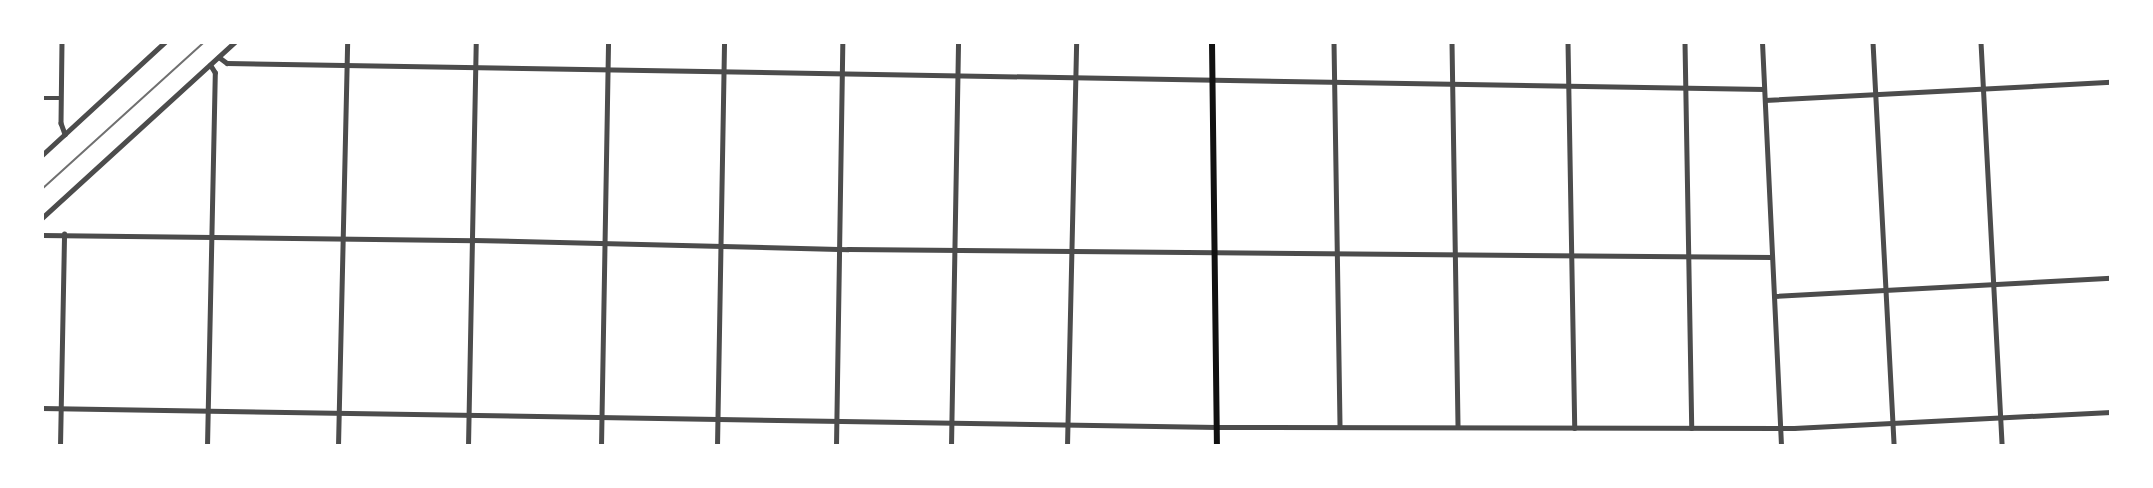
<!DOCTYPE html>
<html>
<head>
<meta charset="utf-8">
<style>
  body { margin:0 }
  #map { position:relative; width:2153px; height:488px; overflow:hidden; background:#fff; font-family:"Roboto Condensed",sans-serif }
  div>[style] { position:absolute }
  .minor>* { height:4.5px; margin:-2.25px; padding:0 2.25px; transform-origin:2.25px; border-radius:2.25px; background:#4c4c4c }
  .tertiary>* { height:5px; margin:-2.5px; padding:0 2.5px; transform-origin:2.5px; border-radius:2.5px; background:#4c4c4c }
  .secondary>* { height:6px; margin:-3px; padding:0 3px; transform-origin:3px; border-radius:3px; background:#111 }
  .rail>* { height:2px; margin:-1px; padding:0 1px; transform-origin:1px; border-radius:1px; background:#707070 }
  span { translate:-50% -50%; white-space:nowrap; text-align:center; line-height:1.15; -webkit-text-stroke:4.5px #fff; paint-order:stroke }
  .frame { position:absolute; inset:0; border:44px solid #fff; pointer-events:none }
</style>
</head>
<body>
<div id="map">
  <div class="minor">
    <i style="left:62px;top:42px;width:81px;rotate:90.7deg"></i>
    <i style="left:61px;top:123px;width:12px;rotate:70deg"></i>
    <i style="left:1334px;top:42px;width:385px;rotate:89.1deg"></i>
    <i style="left:1452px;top:42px;width:385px;rotate:89.1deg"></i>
    <i style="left:1568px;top:42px;width:386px;rotate:89deg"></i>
    <i style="left:1685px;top:42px;width:386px;rotate:89deg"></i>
    <i style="left:1873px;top:42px;width:405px;rotate:87deg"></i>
    <i style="left:1981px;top:42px;width:405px;rotate:87deg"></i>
    <i style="left:219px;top:57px;width:10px;rotate:37deg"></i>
    <i style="left:227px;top:63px;width:1537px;rotate:0.97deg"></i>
    <i style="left:42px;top:98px;width:19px"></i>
    <i style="left:1765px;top:100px;width:346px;rotate:-3deg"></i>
    <i style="left:42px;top:218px;width:261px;rotate:-42.4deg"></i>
    <i style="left:42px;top:235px;width:432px;rotate:0.7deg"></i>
    <i style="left:474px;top:240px;width:374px;rotate:1.4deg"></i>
    <i style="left:848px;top:249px;width:924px;rotate:0.5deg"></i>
    <i style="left:1774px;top:296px;width:337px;rotate:-3.1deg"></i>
    <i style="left:42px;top:408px;width:1175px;rotate:0.93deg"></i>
    <i style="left:1217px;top:427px;width:577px;rotate:0.1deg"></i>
    <i style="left:1794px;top:428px;width:317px;rotate:-2.9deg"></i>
    <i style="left:60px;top:446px;width:212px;rotate:-88.9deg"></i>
    <i style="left:207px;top:446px;width:373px;rotate:-88.8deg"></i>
    <i style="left:215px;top:73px;width:9px;rotate:-122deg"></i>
    <i style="left:338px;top:446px;width:404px;rotate:-88.7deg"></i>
    <i style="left:468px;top:446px;width:404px;rotate:-88.9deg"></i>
    <i style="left:717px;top:446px;width:404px;rotate:-89deg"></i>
    <i style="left:836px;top:446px;width:404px;rotate:-89.1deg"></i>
    <i style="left:951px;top:446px;width:404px;rotate:-89deg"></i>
    <i style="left:1067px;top:446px;width:404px;rotate:-88.7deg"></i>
  </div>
  <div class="tertiary">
    <i style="left:1762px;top:42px;width:404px;rotate:87.3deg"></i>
    <i style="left:42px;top:155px;width:167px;rotate:-42.6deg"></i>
    <i style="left:601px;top:446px;width:404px;rotate:-89deg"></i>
  </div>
  <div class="secondary">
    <i style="left:1212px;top:42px;width:404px;rotate:89.3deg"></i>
  </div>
  <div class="rail">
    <i style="left:42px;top:189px;width:219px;rotate:-42.2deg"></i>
  </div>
  <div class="frame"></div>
</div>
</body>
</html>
